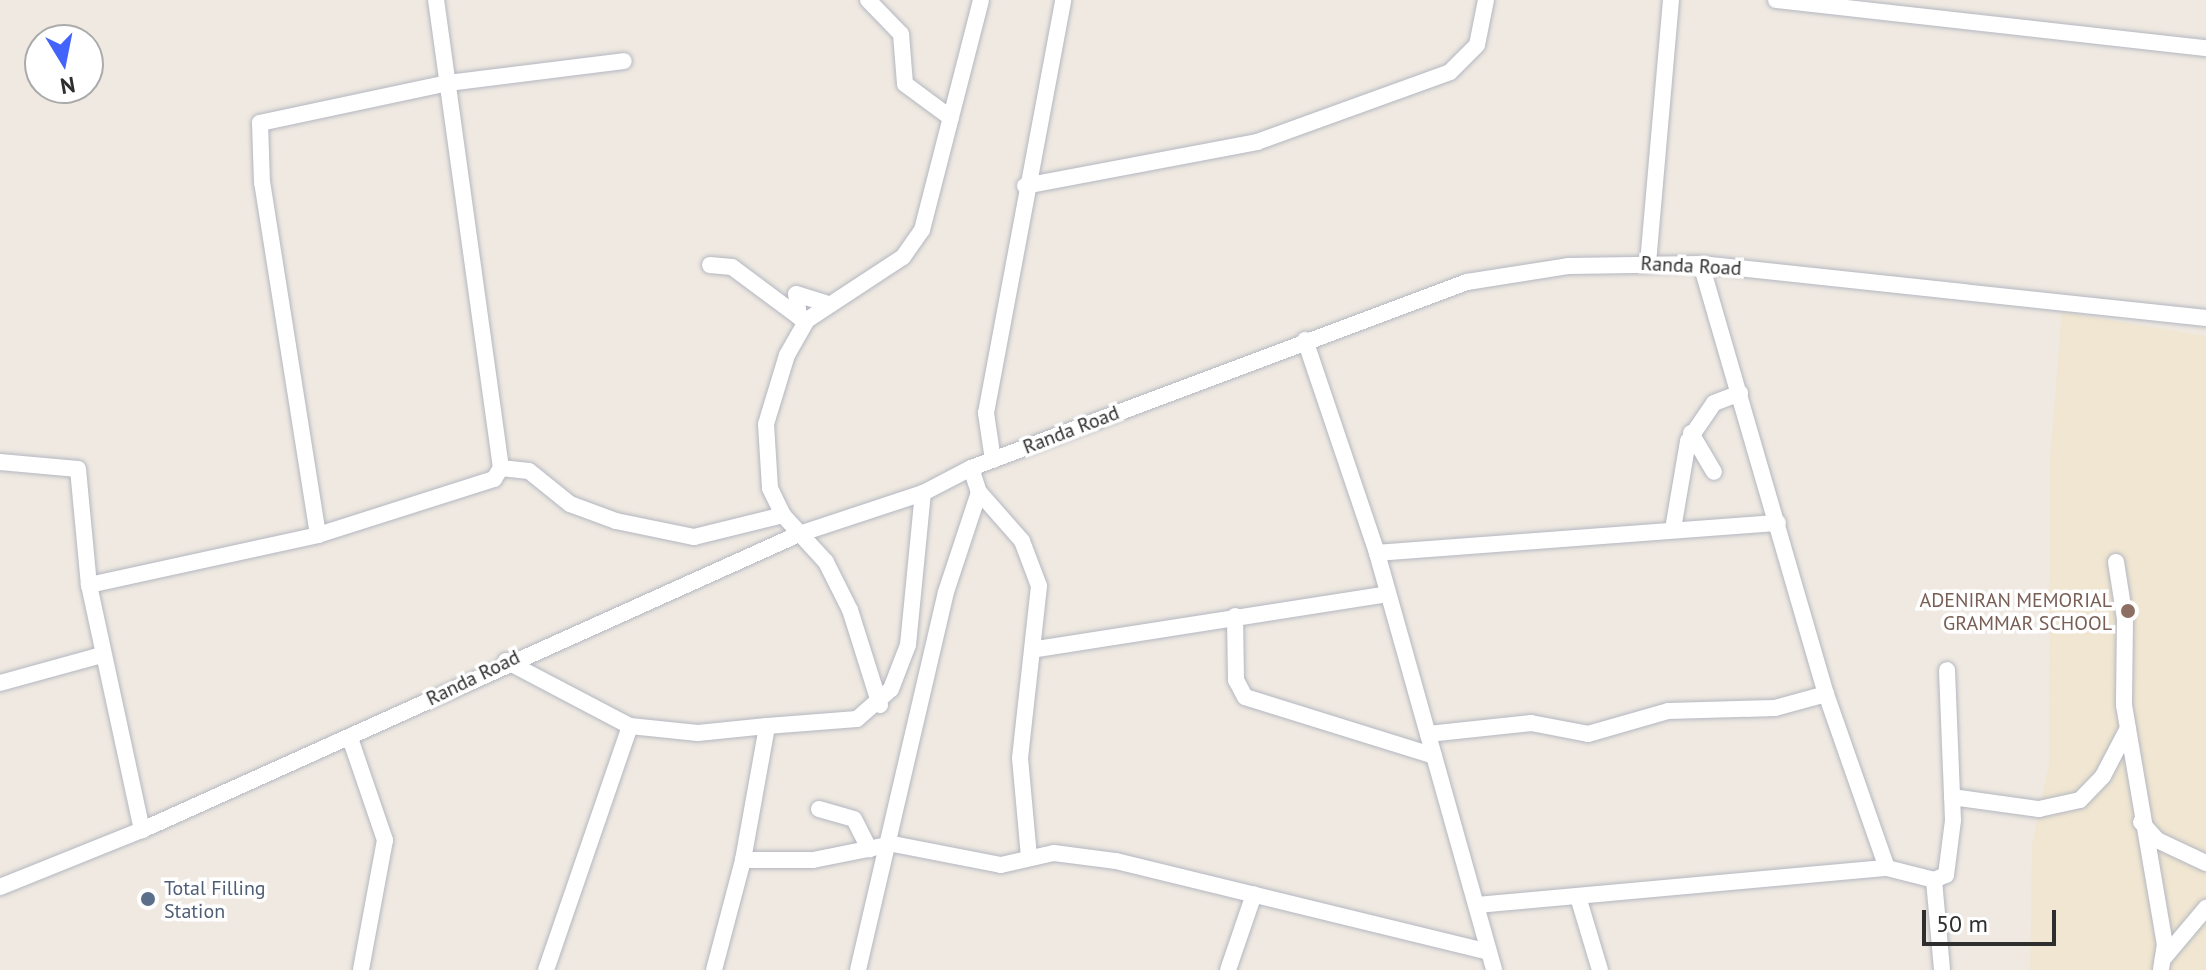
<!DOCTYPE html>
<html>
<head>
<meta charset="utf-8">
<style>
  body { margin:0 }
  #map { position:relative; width:2206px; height:970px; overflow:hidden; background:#efe9e1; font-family:"PT Sans",sans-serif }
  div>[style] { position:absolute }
  .education>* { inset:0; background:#f0e6d1 }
  .roads { filter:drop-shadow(0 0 2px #b4b7c1) drop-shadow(0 0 2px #b4b7c1) }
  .street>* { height:16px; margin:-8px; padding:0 8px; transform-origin:8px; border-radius:8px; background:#fff }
  .dots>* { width:22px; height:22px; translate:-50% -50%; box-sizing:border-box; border:4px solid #fff; border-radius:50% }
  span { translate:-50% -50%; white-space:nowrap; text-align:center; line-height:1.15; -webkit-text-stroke:7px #fff; paint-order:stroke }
  .street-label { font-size:20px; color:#2e2e2e }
  .education-label { font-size:20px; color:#785e54 }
  .right { translate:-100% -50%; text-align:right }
  .service-label { font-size:20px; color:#4e5e75 }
  .left { translate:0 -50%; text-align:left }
  .north { position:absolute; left:24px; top:24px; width:80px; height:80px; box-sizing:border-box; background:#fff; border:2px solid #ababab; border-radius:50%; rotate:170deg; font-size:22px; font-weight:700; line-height:32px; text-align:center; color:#2e2e2e }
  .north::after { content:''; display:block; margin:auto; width:28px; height:36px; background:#4264fb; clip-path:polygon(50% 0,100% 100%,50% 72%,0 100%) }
  .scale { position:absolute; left:1922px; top:910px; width:134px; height:36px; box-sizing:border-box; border:4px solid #2e2e2e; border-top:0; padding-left:10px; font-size:24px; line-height:28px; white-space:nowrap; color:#2e2e2e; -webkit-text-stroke:6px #fff; paint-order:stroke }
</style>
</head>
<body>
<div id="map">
  <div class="education">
    <i style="clip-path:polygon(2062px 312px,2206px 336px,2206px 970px,2030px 970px,2032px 845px,2049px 764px,2050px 459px)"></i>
  </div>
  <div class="roads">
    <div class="street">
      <i style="left:868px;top:0;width:47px;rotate:45.9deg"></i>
      <i style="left:901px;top:34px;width:50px;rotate:85.4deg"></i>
      <i style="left:905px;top:84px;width:57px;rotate:36.5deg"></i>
      <i style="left:1776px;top:0;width:433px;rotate:6.4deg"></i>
      <i style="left:1025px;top:186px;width:236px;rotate:-10.7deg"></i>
      <i style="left:1257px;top:142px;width:205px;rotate:-19.9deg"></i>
      <i style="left:1450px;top:72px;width:38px;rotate:-45deg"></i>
      <i style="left:1477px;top:45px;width:46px;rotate:-78.7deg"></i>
      <i style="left:1648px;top:263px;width:264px;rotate:-85deg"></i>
      <i style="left:1701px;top:264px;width:448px;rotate:73.8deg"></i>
      <i style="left:1826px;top:694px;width:184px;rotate:70.7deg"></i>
      <i style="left:710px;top:265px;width:22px;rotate:5deg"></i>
      <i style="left:732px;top:267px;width:84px;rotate:36.7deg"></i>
      <i style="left:799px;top:317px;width:23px;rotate:-97deg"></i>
      <i style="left:796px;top:294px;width:31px;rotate:17deg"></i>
      <i style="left:1305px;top:340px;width:225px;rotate:71.3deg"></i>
      <i style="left:1377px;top:553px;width:433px;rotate:74.3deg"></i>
      <i style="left:1691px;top:433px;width:45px;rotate:59.5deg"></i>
      <i style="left:993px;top:460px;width:48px;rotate:-98.5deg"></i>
      <i style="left:986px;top:413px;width:420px;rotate:-79.4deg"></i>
      <i style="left:0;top:462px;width:78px;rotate:5.1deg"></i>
      <i style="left:78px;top:469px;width:117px;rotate:84.6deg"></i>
      <i style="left:89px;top:585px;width:251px;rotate:77.8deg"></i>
      <i style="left:501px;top:468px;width:28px;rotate:6deg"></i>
      <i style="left:529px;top:471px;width:53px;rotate:38.8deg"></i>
      <i style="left:570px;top:504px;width:49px;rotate:20.3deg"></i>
      <i style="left:616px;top:521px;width:80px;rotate:11.6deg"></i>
      <i style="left:694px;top:537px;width:92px;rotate:-13.9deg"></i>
      <i style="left:971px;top:468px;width:25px;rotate:72deg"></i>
      <i style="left:979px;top:492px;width:65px;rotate:48.7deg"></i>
      <i style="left:1022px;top:541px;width:48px;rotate:69.3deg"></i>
      <i style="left:1039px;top:586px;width:173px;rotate:96.3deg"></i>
      <i style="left:1020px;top:758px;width:98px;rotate:84.8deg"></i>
      <i style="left:1673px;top:529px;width:89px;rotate:-80.3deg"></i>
      <i style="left:1688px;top:441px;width:46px;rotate:-55.6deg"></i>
      <i style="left:1714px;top:403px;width:28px;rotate:-21deg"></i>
      <i style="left:318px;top:535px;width:356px;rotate:-99deg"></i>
      <i style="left:262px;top:183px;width:60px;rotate:-91.9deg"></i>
      <i style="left:260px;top:123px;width:192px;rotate:-12deg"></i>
      <i style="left:448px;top:83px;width:177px;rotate:-7.1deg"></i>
      <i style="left:1377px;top:553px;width:402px;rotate:-4.3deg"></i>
      <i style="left:2116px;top:562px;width:58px;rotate:81deg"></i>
      <i style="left:2125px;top:619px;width:86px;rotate:90.7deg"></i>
      <i style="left:2124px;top:705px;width:242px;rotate:80.3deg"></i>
      <i style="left:2165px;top:944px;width:26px;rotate:99deg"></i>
      <i style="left:89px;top:585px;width:234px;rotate:-12.3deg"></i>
      <i style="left:318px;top:535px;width:185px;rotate:-17.7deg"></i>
      <i style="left:494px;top:479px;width:13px;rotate:-58deg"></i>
      <i style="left:501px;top:468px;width:472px;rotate:-97.9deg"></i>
      <i style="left:1235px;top:616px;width:64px;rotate:89.1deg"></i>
      <i style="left:1236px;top:680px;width:19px;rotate:62deg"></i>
      <i style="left:1245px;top:697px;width:198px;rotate:17.3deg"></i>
      <i style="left:1037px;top:649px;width:355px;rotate:-8.9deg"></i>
      <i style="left:506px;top:661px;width:140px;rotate:27.7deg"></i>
      <i style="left:630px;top:726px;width:68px;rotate:5.9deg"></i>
      <i style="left:698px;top:733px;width:69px;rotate:-5.8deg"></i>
      <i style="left:0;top:683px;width:106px;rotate:-15.4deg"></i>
      <i style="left:880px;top:705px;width:100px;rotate:-107.5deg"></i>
      <i style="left:850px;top:610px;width:54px;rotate:-116.6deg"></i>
      <i style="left:826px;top:562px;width:64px;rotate:-132.5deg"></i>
      <i style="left:783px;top:515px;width:30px;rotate:-116deg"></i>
      <i style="left:770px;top:488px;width:64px;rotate:-93.6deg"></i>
      <i style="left:766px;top:424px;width:72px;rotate:-73.1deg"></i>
      <i style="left:787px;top:355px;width:40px;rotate:-60.3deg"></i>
      <i style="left:807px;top:320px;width:115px;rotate:-33.3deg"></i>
      <i style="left:903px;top:257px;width:33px;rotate:-55deg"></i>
      <i style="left:922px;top:230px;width:237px;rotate:-75.6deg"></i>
      <i style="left:1428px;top:734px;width:104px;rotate:-6.1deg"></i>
      <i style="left:1531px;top:723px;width:58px;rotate:10.9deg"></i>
      <i style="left:1588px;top:734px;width:83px;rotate:-16deg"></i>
      <i style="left:1668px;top:711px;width:107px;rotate:-1.6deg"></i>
      <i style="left:1775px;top:708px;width:53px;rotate:-15.4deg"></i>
      <i style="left:350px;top:738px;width:108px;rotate:71.1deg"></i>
      <i style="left:385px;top:840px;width:132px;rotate:100.5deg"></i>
      <i style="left:1952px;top:797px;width:88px;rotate:7.9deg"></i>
      <i style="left:2039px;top:809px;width:42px;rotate:-12.4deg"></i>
      <i style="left:2080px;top:800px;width:33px;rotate:-46deg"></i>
      <i style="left:2103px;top:776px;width:54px;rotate:-62.5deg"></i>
      <i style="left:819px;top:809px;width:36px;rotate:16deg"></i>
      <i style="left:854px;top:819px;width:34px;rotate:63deg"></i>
      <i style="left:2141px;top:822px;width:24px;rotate:48deg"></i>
      <i style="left:2157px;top:840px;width:54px;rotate:25.1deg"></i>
      <i style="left:743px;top:860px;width:70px"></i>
      <i style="left:813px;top:860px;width:82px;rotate:-11.3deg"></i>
      <i style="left:893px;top:844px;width:110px;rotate:11deg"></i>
      <i style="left:1001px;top:865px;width:54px;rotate:-12.8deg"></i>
      <i style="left:1054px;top:853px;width:63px;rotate:7.4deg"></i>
      <i style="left:1116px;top:861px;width:383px;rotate:13.7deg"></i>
      <i style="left:1934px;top:880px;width:90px;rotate:84.9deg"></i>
      <i style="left:0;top:887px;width:153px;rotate:-21.9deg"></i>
      <i style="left:142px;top:830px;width:721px;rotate:-24.25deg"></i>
      <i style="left:799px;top:534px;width:131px;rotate:-18.3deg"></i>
      <i style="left:923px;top:493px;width:54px;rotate:-27.5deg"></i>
      <i style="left:971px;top:468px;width:530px;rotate:-20.56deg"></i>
      <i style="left:1467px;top:282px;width:102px;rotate:-9deg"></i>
      <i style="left:1568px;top:266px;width:133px;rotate:-0.9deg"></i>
      <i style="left:1701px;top:264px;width:508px;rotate:6.1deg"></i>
      <i style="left:1579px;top:900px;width:73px;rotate:73.3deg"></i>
      <i style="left:1477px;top:905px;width:412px;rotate:-5.2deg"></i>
      <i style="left:1887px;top:868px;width:49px;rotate:14.3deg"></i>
      <i style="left:1934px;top:880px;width:13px;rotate:-23deg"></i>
      <i style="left:1946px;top:875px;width:55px;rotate:-82.7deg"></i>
      <i style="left:1953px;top:820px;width:150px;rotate:-92.3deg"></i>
      <i style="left:2163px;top:959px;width:67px;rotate:-49.9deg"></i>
      <i style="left:546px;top:970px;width:258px;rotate:-71deg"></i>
      <i style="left:714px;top:970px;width:114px;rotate:-75.2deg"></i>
      <i style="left:743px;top:860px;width:136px;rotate:-79.8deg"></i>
      <i style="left:767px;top:726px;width:90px;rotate:-4.4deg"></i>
      <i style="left:857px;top:719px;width:45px;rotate:-41.4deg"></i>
      <i style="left:891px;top:689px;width:47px;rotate:-68.9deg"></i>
      <i style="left:908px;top:645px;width:153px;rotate:-84.4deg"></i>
      <i style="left:858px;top:970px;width:388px;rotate:-76.9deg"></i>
      <i style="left:946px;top:592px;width:105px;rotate:-71.7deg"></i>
      <i style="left:1228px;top:970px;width:80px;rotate:-71.1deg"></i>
    </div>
  </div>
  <div class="dots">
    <i style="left:2128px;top:611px;background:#8d6e63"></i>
    <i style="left:148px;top:899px;background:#5c6f8a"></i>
  </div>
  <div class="street-label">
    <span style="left:1691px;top:266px;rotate:3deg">Randa Road</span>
    <span style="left:1071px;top:430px;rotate:-21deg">Randa Road</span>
    <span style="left:473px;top:678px;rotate:-26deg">Randa Road</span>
  </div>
  <div class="education-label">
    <span class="right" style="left:2112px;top:612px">ADENIRAN MEMORIAL<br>GRAMMAR SCHOOL</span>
  </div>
  <div class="service-label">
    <span class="left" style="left:164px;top:900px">Total Filling<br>Station</span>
  </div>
  <div class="north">N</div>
  <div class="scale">50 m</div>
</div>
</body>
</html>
